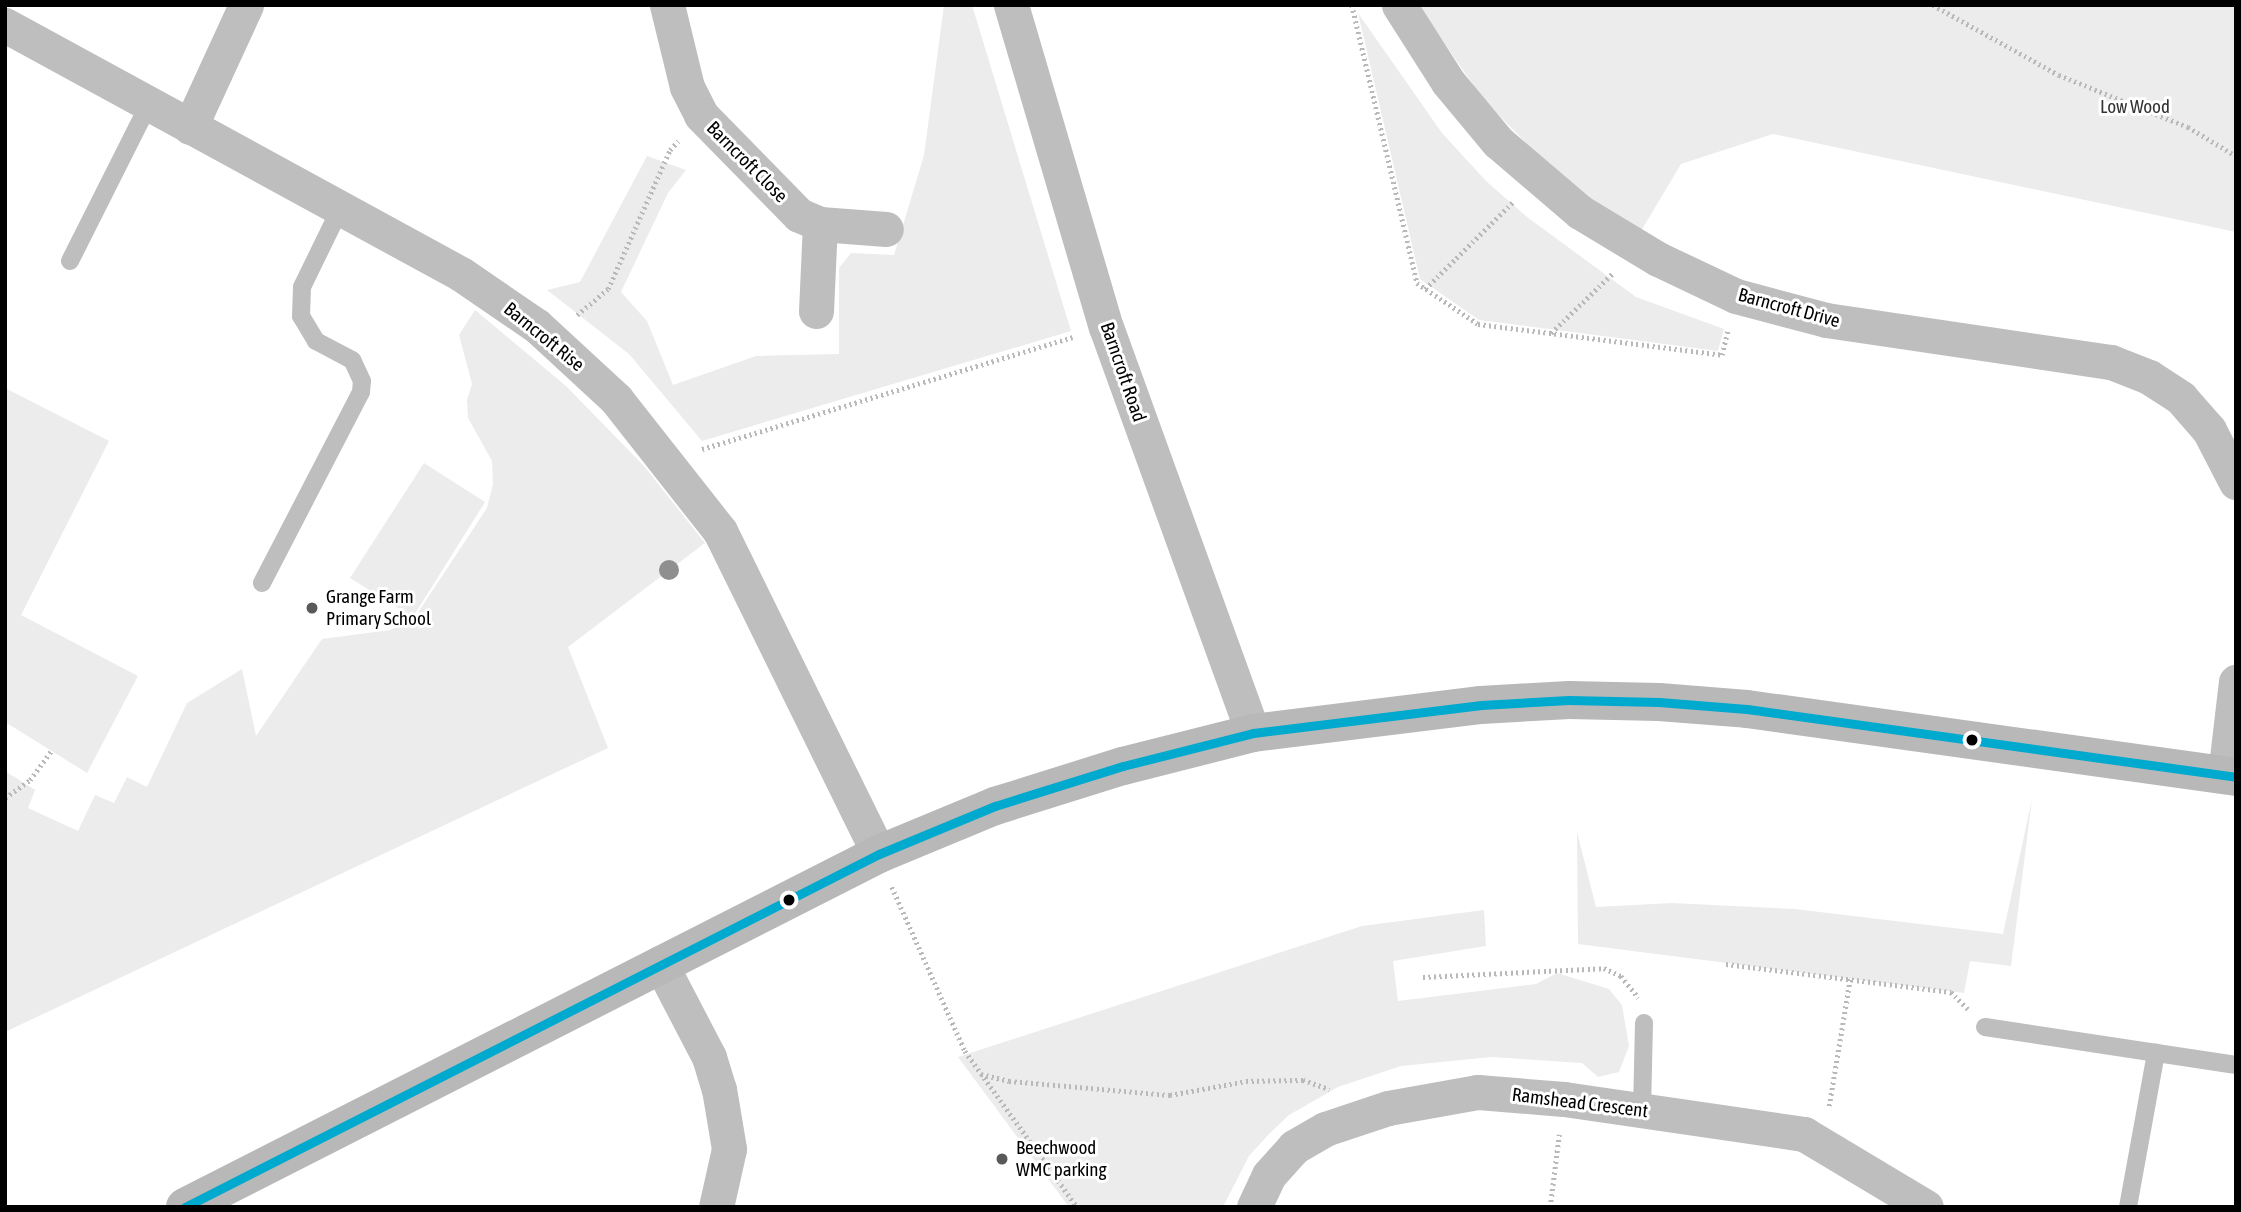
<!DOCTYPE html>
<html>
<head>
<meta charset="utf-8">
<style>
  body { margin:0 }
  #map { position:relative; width:2241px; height:1212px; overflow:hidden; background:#fff; font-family:"Asap Condensed",sans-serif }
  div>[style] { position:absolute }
  .green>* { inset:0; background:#ececec }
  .path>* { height:4.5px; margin-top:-2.25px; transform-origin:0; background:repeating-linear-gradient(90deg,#b9b9b9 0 2px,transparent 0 5.5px) }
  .lane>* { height:18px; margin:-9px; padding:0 9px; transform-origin:9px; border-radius:9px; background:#bebebe }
  .street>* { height:35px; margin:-17.5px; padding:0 17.5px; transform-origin:17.5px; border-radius:17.5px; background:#bebebe }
  .secondary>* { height:38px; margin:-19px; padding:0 19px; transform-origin:19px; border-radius:19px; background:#b8b8b8 }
  .bus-1>* { height:9px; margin:-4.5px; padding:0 4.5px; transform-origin:4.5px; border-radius:4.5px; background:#00a9ce }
  .trees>* { width:20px; height:20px; margin:-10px; border-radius:50%; background:#8f8f8f }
  .dots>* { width:19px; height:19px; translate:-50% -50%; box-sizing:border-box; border:4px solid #fff; border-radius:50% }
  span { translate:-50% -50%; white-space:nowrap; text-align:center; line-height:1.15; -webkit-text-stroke:6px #fff; paint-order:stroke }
  .park-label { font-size:19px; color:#333 }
  .street-label { font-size:19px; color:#000 }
  .poi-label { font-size:19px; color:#000 }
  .left { translate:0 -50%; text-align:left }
  .frame { position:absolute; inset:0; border:7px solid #000; pointer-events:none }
</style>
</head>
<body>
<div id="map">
  <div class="green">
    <i style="clip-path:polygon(944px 5px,972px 5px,1071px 331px,702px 441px,629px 354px,547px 290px,580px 282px,647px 156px,686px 170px,668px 193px,621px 292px,647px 321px,673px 385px,756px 356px,839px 354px,839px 268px,851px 253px,894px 255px,924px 155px)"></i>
    <i style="clip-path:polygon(1418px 5px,2236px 5px,2236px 232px,1773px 134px,1681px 164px,1641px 231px,1585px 196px,1536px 153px,1483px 99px)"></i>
    <i style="clip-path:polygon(1358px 13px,1442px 133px,1486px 181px,1527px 217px,1636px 297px,1724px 329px,1718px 351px,1479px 320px,1420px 279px)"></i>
    <i style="clip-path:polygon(475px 310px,566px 386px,644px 466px,705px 543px,568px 647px,608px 748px,5px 1032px,5px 771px,35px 790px,28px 808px,78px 831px,95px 795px,114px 803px,127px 777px,147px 787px,187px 703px,242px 669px,256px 736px,322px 639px,390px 630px,413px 620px,487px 508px,493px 484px,492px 461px,468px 418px,467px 400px,472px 384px,459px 335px)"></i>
    <i style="clip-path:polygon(5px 388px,109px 441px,21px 615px,138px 676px,87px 773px,5px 722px)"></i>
    <i style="clip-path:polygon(424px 463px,485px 502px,413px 617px,350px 578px)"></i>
    <i style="clip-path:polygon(2032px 799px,2011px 966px,1970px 961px,1964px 993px,1578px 944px,1577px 832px,1596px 907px,1672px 903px,1795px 909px,2003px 934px)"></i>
    <i style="clip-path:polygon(1484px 910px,1486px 946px,1393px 961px,1398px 1001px,1536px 984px,1557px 973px,1609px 989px,1622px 1005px,1629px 1046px,1619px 1072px,1598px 1077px,1582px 1063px,1492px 1057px,1401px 1066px,1338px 1087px,1289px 1115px,1268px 1135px,1249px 1156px,1223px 1207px,1069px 1207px,958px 1057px,1362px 926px)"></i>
  </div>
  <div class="path">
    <i style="left:1352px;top:5px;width:285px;rotate:76.8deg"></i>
    <i style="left:1417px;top:283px;width:73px;rotate:33.9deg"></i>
    <i style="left:1478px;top:324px;width:246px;rotate:7.2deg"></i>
    <i style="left:1722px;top:355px;width:27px;rotate:-77deg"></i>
    <i style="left:1933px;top:5px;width:144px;rotate:29.1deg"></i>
    <i style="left:2059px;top:75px;width:139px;rotate:22deg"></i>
    <i style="left:2188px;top:127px;width:56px;rotate:31.1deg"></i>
    <i style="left:1425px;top:289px;width:125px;rotate:-44.7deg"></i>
    <i style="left:577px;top:315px;width:40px;rotate:-40deg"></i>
    <i style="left:608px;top:289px;width:152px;rotate:-66deg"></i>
    <i style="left:670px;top:150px;width:12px;rotate:-48deg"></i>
    <i style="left:1551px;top:333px;width:86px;rotate:-44.1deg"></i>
    <i style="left:702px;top:449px;width:387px;rotate:-16.8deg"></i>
    <i style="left:5px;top:798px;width:31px;rotate:-36deg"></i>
    <i style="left:30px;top:780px;width:36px;rotate:-54deg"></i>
    <i style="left:892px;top:887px;width:180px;rotate:66deg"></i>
    <i style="left:965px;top:1051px;width:192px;rotate:54.3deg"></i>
    <i style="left:1726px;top:964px;width:227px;rotate:7.1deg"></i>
    <i style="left:1951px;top:992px;width:24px;rotate:45deg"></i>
    <i style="left:1423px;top:977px;width:181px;rotate:-2.8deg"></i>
    <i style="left:1604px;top:968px;width:19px;rotate:25deg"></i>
    <i style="left:1621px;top:976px;width:28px;rotate:51deg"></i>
    <i style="left:981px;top:1074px;width:29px;rotate:14deg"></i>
    <i style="left:1009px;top:1081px;width:162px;rotate:5deg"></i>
    <i style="left:1170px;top:1095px;width:77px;rotate:-10.4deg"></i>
    <i style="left:1246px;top:1081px;width:57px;rotate:-1deg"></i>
    <i style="left:1303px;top:1080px;width:28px;rotate:19deg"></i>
    <i style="left:1829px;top:1106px;width:129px;rotate:-80.6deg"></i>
    <i style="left:1550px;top:1207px;width:73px;rotate:-82.9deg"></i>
  </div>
  <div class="lane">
    <i style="left:70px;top:261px;width:176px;rotate:-63.3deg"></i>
    <i style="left:262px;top:583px;width:215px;rotate:-62.6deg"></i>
    <i style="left:361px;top:392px;width:11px;rotate:-85deg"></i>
    <i style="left:362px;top:381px;width:23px;rotate:-115deg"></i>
    <i style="left:352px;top:360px;width:41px;rotate:-152.2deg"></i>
    <i style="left:316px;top:341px;width:29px;rotate:-121deg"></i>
    <i style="left:301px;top:316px;width:29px;rotate:-88deg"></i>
    <i style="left:302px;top:287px;width:89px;rotate:-64deg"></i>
    <i style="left:1985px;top:1027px;width:254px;rotate:8.6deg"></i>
    <i style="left:1642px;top:1111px;width:88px;rotate:-88.7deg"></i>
    <i style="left:2128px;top:1207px;width:157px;rotate:-79.7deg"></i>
  </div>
  <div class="street">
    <i style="left:667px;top:5px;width:84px;rotate:76.3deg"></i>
    <i style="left:687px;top:87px;width:31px;rotate:63deg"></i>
    <i style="left:701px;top:115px;width:140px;rotate:45.6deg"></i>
    <i style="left:799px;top:215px;width:23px;rotate:23deg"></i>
    <i style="left:820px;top:224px;width:66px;rotate:4.3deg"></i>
    <i style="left:1011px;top:5px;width:336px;rotate:73.6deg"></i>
    <i style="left:1106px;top:327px;width:432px;rotate:70.1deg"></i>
    <i style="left:1399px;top:5px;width:91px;rotate:57.5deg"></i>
    <i style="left:1448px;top:82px;width:78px;rotate:50.2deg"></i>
    <i style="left:1498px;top:142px;width:108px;rotate:40.5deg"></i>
    <i style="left:1580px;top:212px;width:91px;rotate:31.1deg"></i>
    <i style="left:1658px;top:259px;width:86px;rotate:25.4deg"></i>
    <i style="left:1736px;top:296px;width:93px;rotate:14.9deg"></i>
    <i style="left:1826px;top:320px;width:288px;rotate:8.4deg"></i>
    <i style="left:2111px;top:362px;width:41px;rotate:21.5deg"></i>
    <i style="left:2149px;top:377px;width:38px;rotate:33deg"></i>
    <i style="left:2181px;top:398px;width:43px;rotate:48.8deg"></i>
    <i style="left:2209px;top:430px;width:59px;rotate:62.6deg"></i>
    <i style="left:5px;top:25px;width:520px;rotate:28.64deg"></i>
    <i style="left:461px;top:274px;width:92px;rotate:34.4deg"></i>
    <i style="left:537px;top:326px;width:108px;rotate:42.7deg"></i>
    <i style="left:616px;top:399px;width:168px;rotate:51.8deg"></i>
    <i style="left:720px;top:531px;width:360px;rotate:63.8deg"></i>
    <i style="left:190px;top:127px;width:134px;rotate:-65.3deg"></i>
    <i style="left:816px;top:311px;width:87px;rotate:-87.4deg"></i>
    <i style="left:2225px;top:775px;width:94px;rotate:-83.3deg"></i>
    <i style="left:660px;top:963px;width:106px;rotate:62.5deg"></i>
    <i style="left:709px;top:1057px;width:34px;rotate:73deg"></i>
    <i style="left:719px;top:1089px;width:61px;rotate:80.5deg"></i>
    <i style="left:729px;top:1149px;width:59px;rotate:102.6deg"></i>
    <i style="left:1254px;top:1207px;width:35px;rotate:-65deg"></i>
    <i style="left:1269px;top:1175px;width:38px;rotate:-48deg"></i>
    <i style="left:1294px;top:1147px;width:36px;rotate:-30deg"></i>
    <i style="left:1325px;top:1129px;width:66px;rotate:-18.4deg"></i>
    <i style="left:1388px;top:1108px;width:91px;rotate:-10.1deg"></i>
    <i style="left:1478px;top:1092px;width:86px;rotate:4.7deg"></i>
    <i style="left:1564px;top:1099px;width:243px;rotate:8.3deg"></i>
    <i style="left:1804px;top:1134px;width:142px;rotate:30.9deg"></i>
  </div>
  <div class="secondary">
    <i style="left:185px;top:1207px;width:779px;rotate:-26.96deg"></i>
    <i style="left:879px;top:854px;width:126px;rotate:-22.5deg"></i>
    <i style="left:995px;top:806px;width:134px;rotate:-17.4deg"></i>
    <i style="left:1123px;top:766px;width:134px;rotate:-14.2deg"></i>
    <i style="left:1253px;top:733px;width:230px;rotate:-7deg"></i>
    <i style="left:1481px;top:705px;width:88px;rotate:-3.3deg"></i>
    <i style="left:1569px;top:700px;width:90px;rotate:1.3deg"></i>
    <i style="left:1659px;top:702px;width:88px;rotate:4.5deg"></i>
    <i style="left:1747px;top:709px;width:494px;rotate:7.9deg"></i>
  </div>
  <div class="bus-1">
    <i style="left:185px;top:1207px;width:779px;rotate:-26.96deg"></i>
    <i style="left:879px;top:854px;width:126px;rotate:-22.5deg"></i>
    <i style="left:995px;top:806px;width:134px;rotate:-17.4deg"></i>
    <i style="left:1123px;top:766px;width:134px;rotate:-14.2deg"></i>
    <i style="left:1253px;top:733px;width:230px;rotate:-7deg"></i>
    <i style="left:1481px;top:705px;width:88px;rotate:-3.3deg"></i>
    <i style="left:1569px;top:700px;width:90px;rotate:1.3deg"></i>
    <i style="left:1659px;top:702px;width:88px;rotate:4.5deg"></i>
    <i style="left:1747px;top:709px;width:494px;rotate:7.9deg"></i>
  </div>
  <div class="trees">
    <i style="left:669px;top:570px"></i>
  </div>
  <div class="dots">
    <i style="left:312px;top:608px;background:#595959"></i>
    <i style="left:1972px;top:740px;background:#000"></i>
    <i style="left:789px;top:900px;background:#000"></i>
    <i style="left:1002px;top:1159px;background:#595959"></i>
  </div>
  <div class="park-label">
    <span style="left:2135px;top:107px">Low Wood</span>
  </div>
  <div class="street-label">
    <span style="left:747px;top:162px;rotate:45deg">Barncroft Close</span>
    <span style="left:1789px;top:308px;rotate:15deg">Barncroft Drive</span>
    <span style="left:544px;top:337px;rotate:39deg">Barncroft Rise</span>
    <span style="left:1123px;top:372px;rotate:71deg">Barncroft Road</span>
    <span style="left:1580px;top:1103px;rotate:7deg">Ramshead Crescent</span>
  </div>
  <div class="poi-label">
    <span class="left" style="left:326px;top:608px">Grange Farm<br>Primary School</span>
    <span class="left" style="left:1016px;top:1159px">Beechwood<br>WMC parking</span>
  </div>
  <div class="frame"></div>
</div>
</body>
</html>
